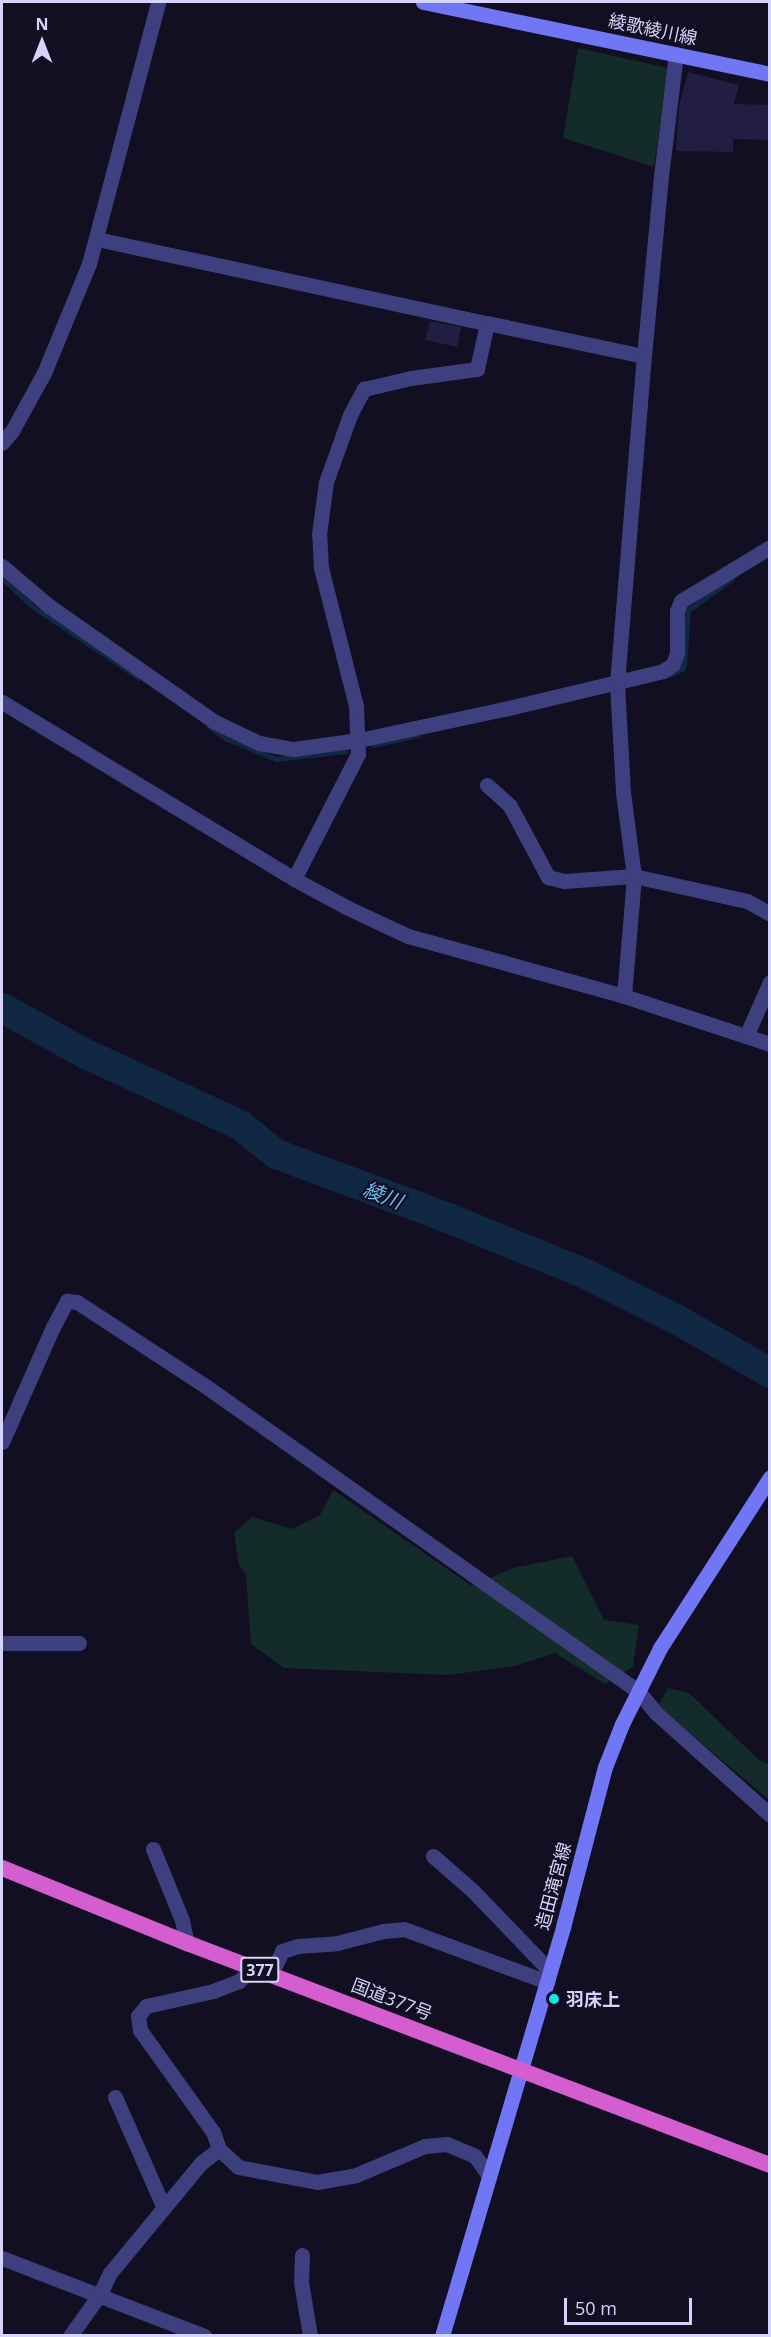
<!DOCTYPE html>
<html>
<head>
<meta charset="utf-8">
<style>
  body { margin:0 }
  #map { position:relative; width:771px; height:2337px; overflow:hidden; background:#120f22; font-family:"Open Sans","Noto Sans JP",sans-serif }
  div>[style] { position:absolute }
  .green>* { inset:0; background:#132c29 }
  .stream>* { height:5px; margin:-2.5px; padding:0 2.5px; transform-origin:2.5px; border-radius:2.5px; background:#112845 }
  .river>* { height:30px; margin:-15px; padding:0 15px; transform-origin:15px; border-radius:15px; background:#112845 }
  .building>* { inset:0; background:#221d42 }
  .minor>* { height:15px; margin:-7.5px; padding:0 7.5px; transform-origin:7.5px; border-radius:7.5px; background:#3e3f7e }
  .secondary>* { height:15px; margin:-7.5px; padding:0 7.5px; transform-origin:7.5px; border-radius:7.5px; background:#7176f5 }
  .trunk>* { height:16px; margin:-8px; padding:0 8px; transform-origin:8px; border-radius:8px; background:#d45dd0 }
  .dots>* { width:16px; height:16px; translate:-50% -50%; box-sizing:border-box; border:3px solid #120f22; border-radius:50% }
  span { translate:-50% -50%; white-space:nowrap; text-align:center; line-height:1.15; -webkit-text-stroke:4.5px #120f22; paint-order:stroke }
  .shield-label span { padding:2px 4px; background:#120f22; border:2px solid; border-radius:4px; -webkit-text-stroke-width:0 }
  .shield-label { font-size:16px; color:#d6d4fc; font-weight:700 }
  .street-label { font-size:18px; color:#d6d4fc }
  .poi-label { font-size:18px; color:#d6d4fc; font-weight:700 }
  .left { translate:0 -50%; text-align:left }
  .water-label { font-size:20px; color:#69bdf5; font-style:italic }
  .frame { position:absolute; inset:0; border:3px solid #d6d4fc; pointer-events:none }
  .north { position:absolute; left:12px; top:12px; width:60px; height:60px; -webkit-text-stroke:4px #120f22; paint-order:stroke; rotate:0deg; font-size:16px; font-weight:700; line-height:24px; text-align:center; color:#d6d4fc }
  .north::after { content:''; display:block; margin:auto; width:21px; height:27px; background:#d6d4fc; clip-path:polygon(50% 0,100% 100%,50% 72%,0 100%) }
  .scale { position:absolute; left:564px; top:2298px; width:128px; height:27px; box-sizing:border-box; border:3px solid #d6d4fc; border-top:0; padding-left:8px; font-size:18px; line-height:21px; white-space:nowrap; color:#d6d4fc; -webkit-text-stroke:4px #120f22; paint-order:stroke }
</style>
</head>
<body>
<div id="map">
  <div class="green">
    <i style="clip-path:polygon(578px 48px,668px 68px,654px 167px,563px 138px)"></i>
    <i style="clip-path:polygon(333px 1490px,472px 1586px,513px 1568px,572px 1556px,604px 1620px,639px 1625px,633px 1667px,605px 1684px,555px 1653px,515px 1666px,448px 1675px,284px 1668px,251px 1644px,246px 1574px,239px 1565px,234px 1533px,252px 1517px,292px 1529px,320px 1515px)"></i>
    <i style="clip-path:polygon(668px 1688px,689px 1693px,759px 1760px,769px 1764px,769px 1800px,658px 1706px)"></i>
  </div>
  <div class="stream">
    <i style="left:2px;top:578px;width:41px;rotate:43deg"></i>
    <i style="left:32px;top:606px;width:129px;rotate:33.9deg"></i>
    <i style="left:669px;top:675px;width:14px;rotate:-25deg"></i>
    <i style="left:682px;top:669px;width:5px;rotate:-68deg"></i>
    <i style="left:684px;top:664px;width:54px;rotate:-85.8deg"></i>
    <i style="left:688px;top:610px;width:54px;rotate:-35.2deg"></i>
    <i style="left:209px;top:726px;width:22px;rotate:36deg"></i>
    <i style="left:227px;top:739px;width:53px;rotate:22.2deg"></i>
    <i style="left:276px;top:759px;width:70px;rotate:-6.5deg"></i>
    <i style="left:373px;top:745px;width:46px;rotate:-12.5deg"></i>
  </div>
  <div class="river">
    <i style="left:2px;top:1008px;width:98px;rotate:28.7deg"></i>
    <i style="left:88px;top:1055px;width:167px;rotate:24.7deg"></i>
    <i style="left:240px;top:1125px;width:46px;rotate:38.9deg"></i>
    <i style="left:276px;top:1154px;width:187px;rotate:20.4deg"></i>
    <i style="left:451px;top:1219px;width:146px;rotate:22.2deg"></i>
    <i style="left:586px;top:1274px;width:101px;rotate:26.6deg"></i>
    <i style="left:676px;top:1319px;width:108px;rotate:29.9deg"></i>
  </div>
  <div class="building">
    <i style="clip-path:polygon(688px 72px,739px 85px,734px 104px,770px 105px,770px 140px,733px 139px,733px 152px,676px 151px,679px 106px)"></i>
    <i style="clip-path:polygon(430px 321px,461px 327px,457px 347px,425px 340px)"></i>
  </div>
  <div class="minor">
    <i style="left:97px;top:239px;width:399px;rotate:12.2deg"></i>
    <i style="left:2px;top:443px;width:16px;rotate:-50deg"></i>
    <i style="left:12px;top:431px;width:66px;rotate:-61.1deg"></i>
    <i style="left:44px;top:373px;width:118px;rotate:-67.6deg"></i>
    <i style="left:89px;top:264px;width:271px;rotate:-75.2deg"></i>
    <i style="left:2px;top:566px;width:62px;rotate:40.4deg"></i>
    <i style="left:49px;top:606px;width:200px;rotate:35deg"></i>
    <i style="left:213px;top:721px;width:51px;rotate:25.6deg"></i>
    <i style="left:259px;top:743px;width:35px;rotate:10deg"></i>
    <i style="left:293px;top:749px;width:67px;rotate:-7.8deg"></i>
    <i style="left:359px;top:740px;width:148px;rotate:-12.1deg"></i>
    <i style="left:504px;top:709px;width:163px;rotate:-13.4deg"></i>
    <i style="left:663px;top:671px;width:12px;rotate:-35deg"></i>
    <i style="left:673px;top:664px;width:12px;rotate:-70deg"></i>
    <i style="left:677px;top:653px;width:42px;rotate:-90deg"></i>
    <i style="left:677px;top:611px;width:11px;rotate:-68deg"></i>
    <i style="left:681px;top:601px;width:104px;rotate:-31.2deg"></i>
    <i style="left:2px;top:702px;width:341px;rotate:31.2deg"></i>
    <i style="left:294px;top:879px;width:59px;rotate:28.3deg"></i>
    <i style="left:346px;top:907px;width:68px;rotate:25.1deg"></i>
    <i style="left:408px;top:936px;width:224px;rotate:15.5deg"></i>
    <i style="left:624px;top:996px;width:154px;rotate:18.2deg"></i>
    <i style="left:487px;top:785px;width:31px;rotate:42deg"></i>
    <i style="left:510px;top:806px;width:81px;rotate:61.8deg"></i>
    <i style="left:548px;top:877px;width:16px;rotate:14deg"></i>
    <i style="left:564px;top:881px;width:70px;rotate:-4.1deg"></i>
    <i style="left:634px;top:876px;width:116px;rotate:12.5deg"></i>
    <i style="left:747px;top:901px;width:26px;rotate:29deg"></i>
    <i style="left:294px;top:879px;width:140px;rotate:-62.9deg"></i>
    <i style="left:358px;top:754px;width:48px;rotate:-92.4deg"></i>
    <i style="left:356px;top:706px;width:142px;rotate:-104.2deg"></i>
    <i style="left:321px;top:568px;width:34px;rotate:-93deg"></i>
    <i style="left:319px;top:534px;width:52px;rotate:-82.3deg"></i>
    <i style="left:326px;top:482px;width:71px;rotate:-70.3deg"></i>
    <i style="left:350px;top:415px;width:30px;rotate:-62deg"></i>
    <i style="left:364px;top:389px;width:48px;rotate:-13.2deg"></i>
    <i style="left:411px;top:378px;width:67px;rotate:-7.8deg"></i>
    <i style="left:477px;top:369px;width:47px;rotate:-77.7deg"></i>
    <i style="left:487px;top:323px;width:160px;rotate:11.9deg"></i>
    <i style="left:644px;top:356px;width:181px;rotate:-84.6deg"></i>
    <i style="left:661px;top:176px;width:123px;rotate:-83deg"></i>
    <i style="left:624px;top:996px;width:120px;rotate:-85.2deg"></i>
    <i style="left:634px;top:876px;width:85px;rotate:-97.5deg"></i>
    <i style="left:623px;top:792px;width:109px;rotate:-93.2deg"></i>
    <i style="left:617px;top:683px;width:328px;rotate:-85.3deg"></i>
    <i style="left:747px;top:1034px;width:57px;rotate:-66.1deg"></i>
    <i style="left:2px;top:1442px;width:126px;rotate:-66.1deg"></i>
    <i style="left:53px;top:1327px;width:30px;rotate:-62deg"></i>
    <i style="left:67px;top:1301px;width:10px;rotate:6deg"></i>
    <i style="left:77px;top:1302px;width:152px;rotate:33.2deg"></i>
    <i style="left:204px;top:1385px;width:532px;rotate:35.21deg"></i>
    <i style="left:639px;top:1692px;width:27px;rotate:51deg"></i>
    <i style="left:656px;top:1713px;width:153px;rotate:41.8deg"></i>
    <i style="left:2px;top:1643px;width:77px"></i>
    <i style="left:153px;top:1849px;width:77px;rotate:67.8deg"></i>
    <i style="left:182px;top:1920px;width:24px;rotate:78deg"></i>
    <i style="left:433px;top:1856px;width:53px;rotate:41.2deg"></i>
    <i style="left:473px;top:1891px;width:111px;rotate:46.1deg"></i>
    <i style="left:271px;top:1974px;width:25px;rotate:-64deg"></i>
    <i style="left:282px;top:1951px;width:17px;rotate:-17deg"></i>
    <i style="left:298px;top:1946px;width:39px;rotate:-4deg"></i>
    <i style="left:337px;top:1943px;width:48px;rotate:-14.6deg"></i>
    <i style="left:383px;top:1931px;width:21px;rotate:-5deg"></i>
    <i style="left:404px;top:1929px;width:153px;rotate:20.3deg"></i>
    <i style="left:115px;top:2097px;width:121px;rotate:66.2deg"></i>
    <i style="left:219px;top:2149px;width:26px;rotate:43deg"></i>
    <i style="left:238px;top:2167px;width:80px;rotate:10.8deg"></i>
    <i style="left:317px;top:2182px;width:40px;rotate:-10deg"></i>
    <i style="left:356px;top:2175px;width:75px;rotate:-22.8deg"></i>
    <i style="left:425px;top:2146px;width:22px;rotate:-5deg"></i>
    <i style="left:447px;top:2144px;width:30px;rotate:23deg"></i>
    <i style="left:475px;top:2156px;width:24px;rotate:55deg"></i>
    <i style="left:302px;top:2255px;width:27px;rotate:92deg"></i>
    <i style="left:301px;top:2282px;width:55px;rotate:80.5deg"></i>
    <i style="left:2px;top:2258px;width:217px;rotate:21.1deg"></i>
    <i style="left:70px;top:2336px;width:52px;rotate:-54.5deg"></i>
    <i style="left:100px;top:2294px;width:23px;rotate:-65deg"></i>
    <i style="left:110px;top:2273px;width:143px;rotate:-50.4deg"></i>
    <i style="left:201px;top:2163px;width:23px;rotate:-38deg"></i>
    <i style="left:219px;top:2149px;width:18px;rotate:-109deg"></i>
    <i style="left:213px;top:2132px;width:125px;rotate:-125.6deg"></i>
    <i style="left:140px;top:2030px;width:14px;rotate:-98deg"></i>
    <i style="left:138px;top:2016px;width:13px;rotate:-51deg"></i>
    <i style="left:146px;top:2006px;width:69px;rotate:-12.6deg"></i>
    <i style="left:213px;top:1991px;width:28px;rotate:-21deg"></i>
    <i style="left:239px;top:1981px;width:19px;rotate:-43deg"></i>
  </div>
  <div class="secondary">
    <i style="left:423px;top:2px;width:354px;rotate:11.7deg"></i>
    <i style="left:442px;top:2336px;width:427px;rotate:-73.5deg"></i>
    <i style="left:563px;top:1927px;width:165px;rotate:-75.3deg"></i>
    <i style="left:605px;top:1767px;width:46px;rotate:-68.4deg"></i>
    <i style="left:622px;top:1724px;width:85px;rotate:-63.4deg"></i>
    <i style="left:660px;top:1648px;width:203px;rotate:-57.2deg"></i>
  </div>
  <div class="trunk">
    <i style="left:2px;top:1868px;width:200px;rotate:22.1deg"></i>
    <i style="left:187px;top:1943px;width:624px;rotate:20.85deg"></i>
  </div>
  <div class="dots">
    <i style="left:554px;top:1999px;background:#10e4ec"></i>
  </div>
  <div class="shield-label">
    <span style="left:260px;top:1970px">377</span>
  </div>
  <div class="street-label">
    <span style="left:653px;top:29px;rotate:12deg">綾歌綾川線</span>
    <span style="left:553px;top:1886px;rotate:-75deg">造田滝宮線</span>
    <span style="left:392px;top:1999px;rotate:21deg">国道377号</span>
  </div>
  <div class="poi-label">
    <span class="left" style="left:566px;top:1999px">羽床上</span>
  </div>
  <div class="water-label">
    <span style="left:383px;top:1195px;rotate:21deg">綾川</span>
  </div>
  <div class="frame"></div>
  <div class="north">N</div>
  <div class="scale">50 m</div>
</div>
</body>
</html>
